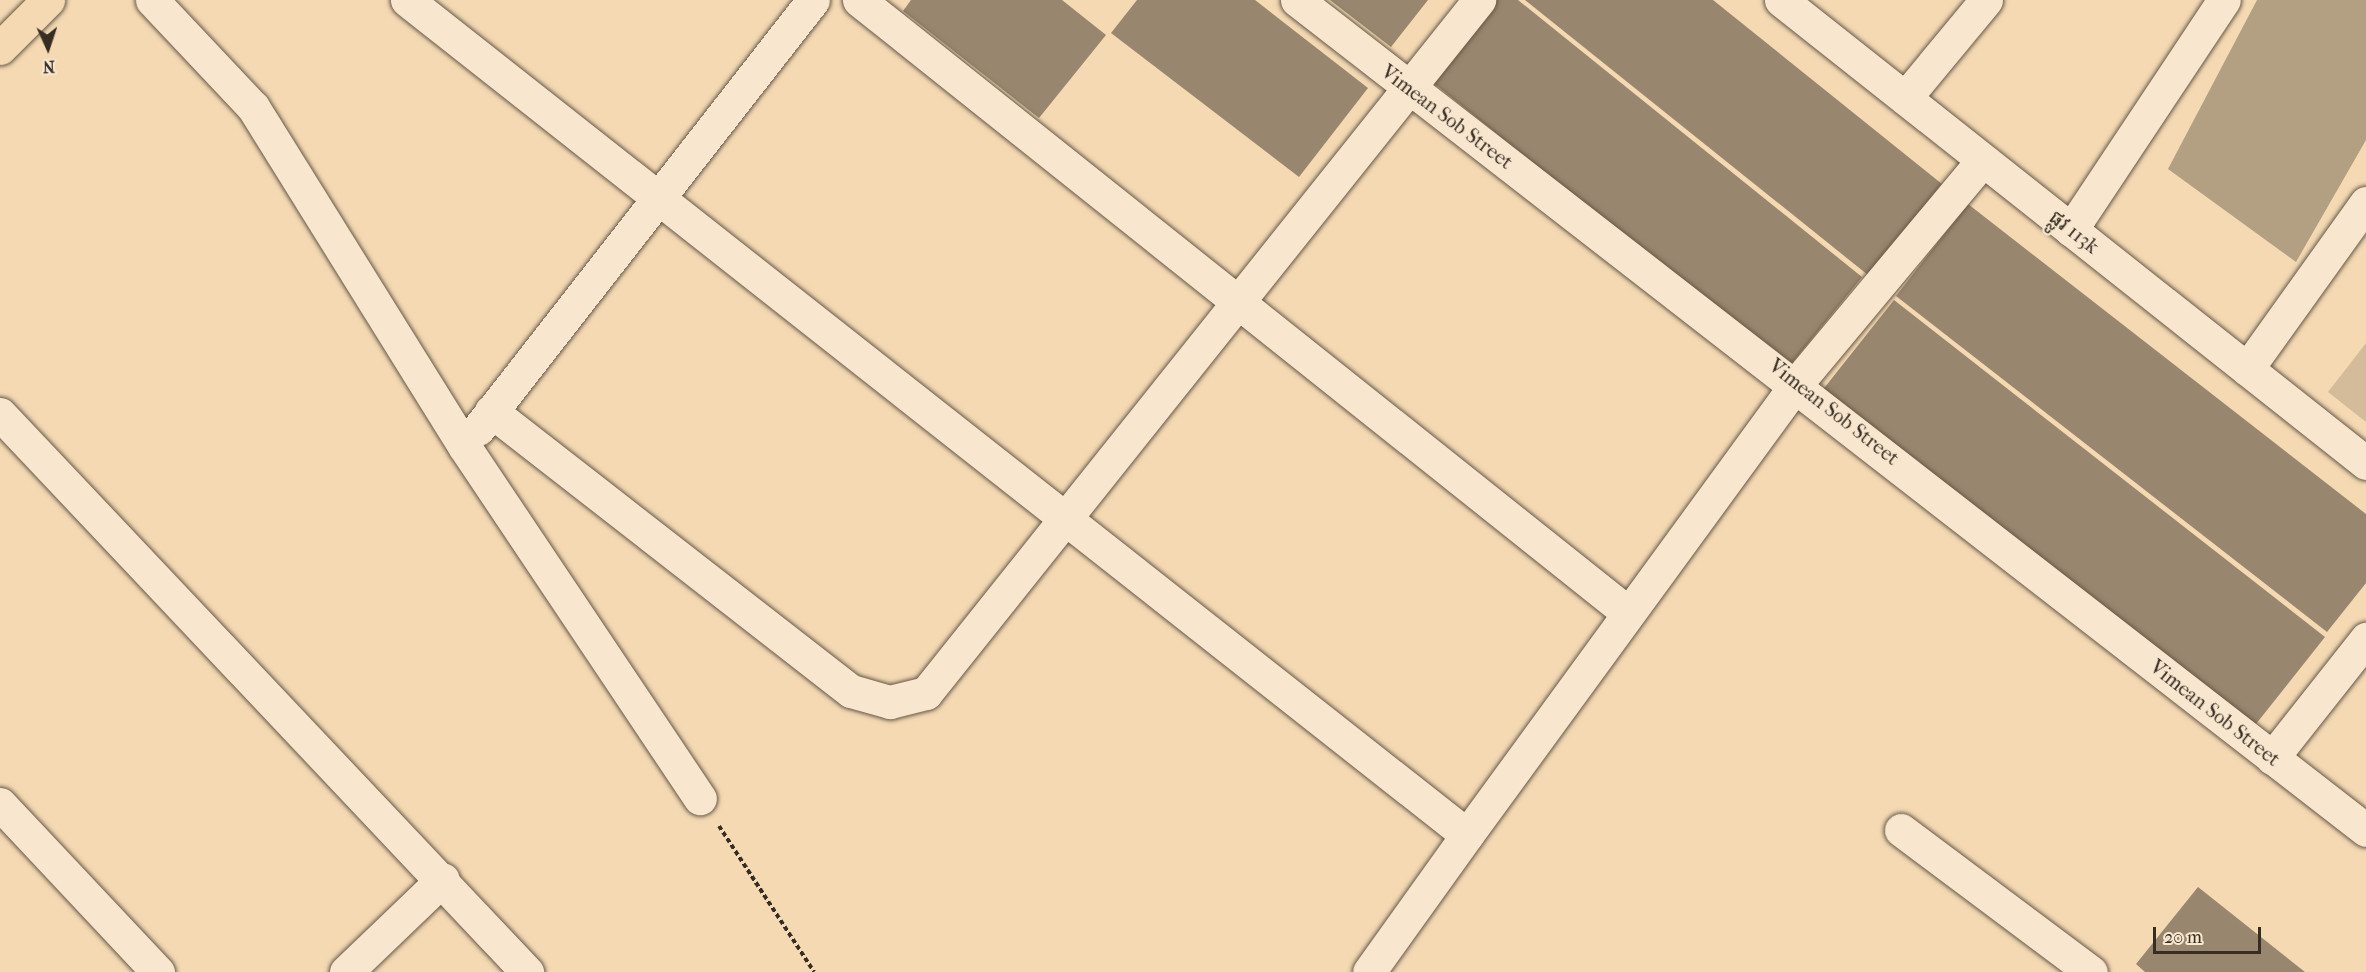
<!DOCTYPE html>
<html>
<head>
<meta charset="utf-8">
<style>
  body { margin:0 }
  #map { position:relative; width:2366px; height:972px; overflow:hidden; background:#f4d9b3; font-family:"IM FELL French Canon","Noto Sans Khmer",serif }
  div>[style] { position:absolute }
  .green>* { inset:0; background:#d4bc9b }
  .water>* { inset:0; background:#b39f82 }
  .building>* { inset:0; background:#99866e }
  .path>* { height:4px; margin-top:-2px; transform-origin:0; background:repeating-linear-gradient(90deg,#362d23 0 4.5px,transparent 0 7.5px) }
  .roads { filter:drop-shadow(0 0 2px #665847) drop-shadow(0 0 2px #665847) }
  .minor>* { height:33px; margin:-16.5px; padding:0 16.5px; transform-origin:16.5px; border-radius:16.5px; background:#f8e6ce }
  .highway>* { height:33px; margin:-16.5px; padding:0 16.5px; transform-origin:16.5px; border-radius:16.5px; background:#f4d9b3 }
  span { translate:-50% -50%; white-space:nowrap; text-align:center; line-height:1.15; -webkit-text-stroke:4.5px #f8e6ce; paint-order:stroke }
  .street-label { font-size:20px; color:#362d23 }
  .north { position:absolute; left:18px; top:18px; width:60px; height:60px; -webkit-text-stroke:4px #f8e6ce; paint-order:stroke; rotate:177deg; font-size:16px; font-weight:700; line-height:24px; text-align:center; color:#362d23 }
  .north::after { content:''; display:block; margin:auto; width:21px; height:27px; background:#362d23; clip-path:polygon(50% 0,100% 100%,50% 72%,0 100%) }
  .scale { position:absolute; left:2153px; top:927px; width:108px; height:27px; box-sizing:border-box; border:3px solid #362d23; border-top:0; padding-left:8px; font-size:18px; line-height:21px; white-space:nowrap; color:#362d23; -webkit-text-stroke:4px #f8e6ce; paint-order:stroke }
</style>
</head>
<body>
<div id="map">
  <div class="green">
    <i style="clip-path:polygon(2366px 343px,2366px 422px,2328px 392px)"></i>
  </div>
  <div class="water">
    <i style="clip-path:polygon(2257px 0,2366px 0,2366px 140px,2296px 262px,2168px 169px)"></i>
  </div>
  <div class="building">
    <i style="clip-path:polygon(911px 0,1062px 0,1106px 35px,1039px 118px,903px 11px)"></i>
    <i style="clip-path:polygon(1137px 0,1255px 0,1368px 88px,1299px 177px,1111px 33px)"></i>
    <i style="clip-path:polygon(1330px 0,1428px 0,1391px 47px)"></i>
    <i style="clip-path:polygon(1494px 0,1518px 0,1862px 277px,1788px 368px,1430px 80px)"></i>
    <i style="clip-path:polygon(1525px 0,1713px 0,1942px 184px,1868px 275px)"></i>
    <i style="clip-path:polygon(1968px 204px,2366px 514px,2366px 583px,2327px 632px,1896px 296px)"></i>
    <i style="clip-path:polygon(1894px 300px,2325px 637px,2252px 729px,1821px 392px)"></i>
    <i style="clip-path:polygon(2198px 887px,2305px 972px,2145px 972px,2136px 964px)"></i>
  </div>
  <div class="path">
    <i style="left:719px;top:826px;width:174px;rotate:56.9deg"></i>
  </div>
  <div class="roads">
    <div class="minor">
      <i style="left:152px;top:0;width:147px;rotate:46.7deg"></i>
      <i style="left:253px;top:107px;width:399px;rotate:58.1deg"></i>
      <i style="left:464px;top:446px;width:424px;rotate:56.2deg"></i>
      <i style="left:407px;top:0;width:1349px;rotate:38.23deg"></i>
      <i style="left:1467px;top:835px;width:168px;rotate:125.6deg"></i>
      <i style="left:859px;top:0;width:982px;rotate:38.55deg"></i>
      <i style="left:1297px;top:0;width:1353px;rotate:37.83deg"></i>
      <i style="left:1781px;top:0;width:746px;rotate:38.36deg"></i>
      <i style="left:1905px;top:98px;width:127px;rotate:-50.4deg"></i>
      <i style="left:2071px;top:230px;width:276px;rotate:-56.4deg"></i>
      <i style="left:2247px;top:369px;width:204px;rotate:-54.4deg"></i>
      <i style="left:491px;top:411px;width:456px;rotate:37.9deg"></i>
      <i style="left:851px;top:691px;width:41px;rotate:15.8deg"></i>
      <i style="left:890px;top:702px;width:37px;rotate:-14deg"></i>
      <i style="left:926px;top:693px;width:887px;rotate:-51.41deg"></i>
      <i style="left:0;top:414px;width:768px;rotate:46.64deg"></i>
      <i style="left:478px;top:429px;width:544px;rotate:-52.01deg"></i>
      <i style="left:2272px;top:758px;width:152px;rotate:-51.7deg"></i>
      <i style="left:0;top:804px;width:231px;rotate:46.8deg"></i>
      <i style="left:1901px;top:830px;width:237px;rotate:36.8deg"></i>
      <i style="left:1467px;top:835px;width:560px;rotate:-53.87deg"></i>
      <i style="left:1797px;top:383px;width:290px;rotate:-50.2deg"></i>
      <i style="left:346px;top:972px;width:134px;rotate:-43.8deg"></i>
    </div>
    <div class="highway">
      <i style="left:0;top:48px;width:68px;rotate:-45deg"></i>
    </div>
  </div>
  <div class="street-label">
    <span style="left:1447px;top:117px;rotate:37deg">Vimean Sob Street</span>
    <span style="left:2074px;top:232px;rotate:38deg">ផ្លូវ 113k</span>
    <span style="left:1834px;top:412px;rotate:38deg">Vimean Sob Street</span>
    <span style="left:2215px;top:713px;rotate:38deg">Vimean Sob Street</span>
  </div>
  <div class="north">N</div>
  <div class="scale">20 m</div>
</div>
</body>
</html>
